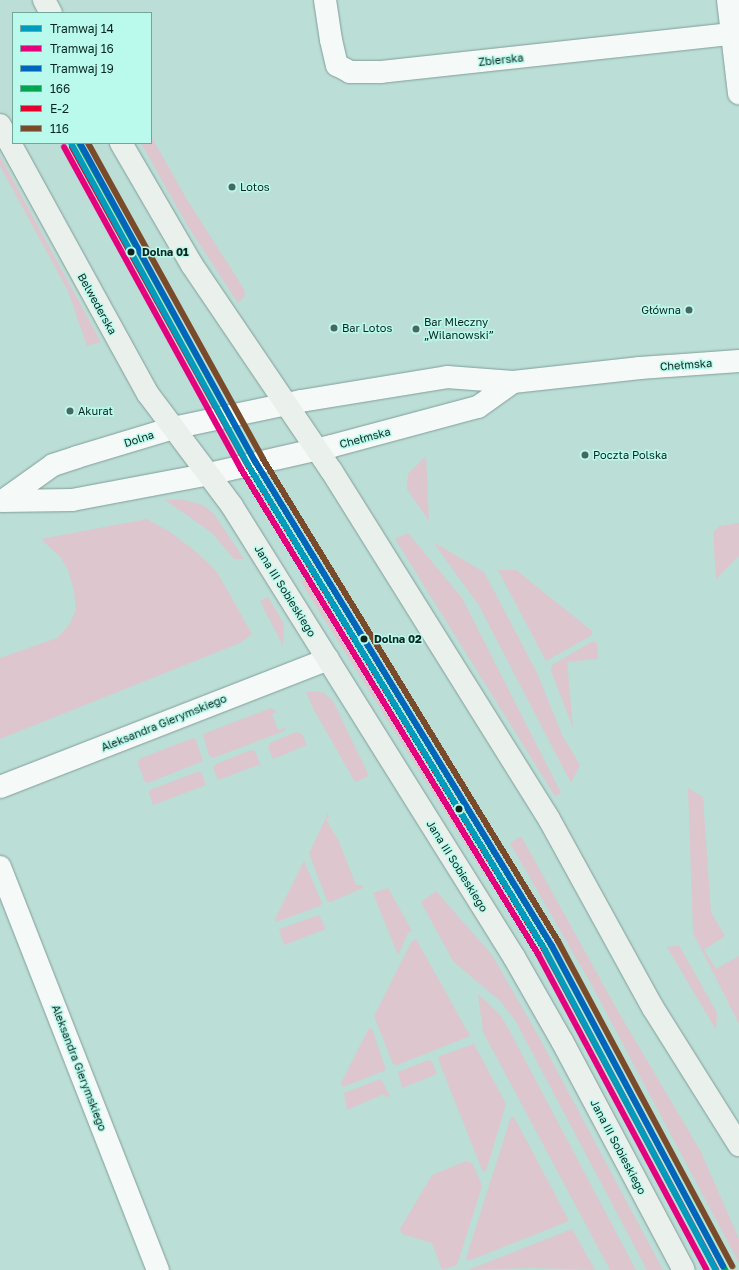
<!DOCTYPE html>
<html>
<head>
<meta charset="utf-8">
<style>
  body { margin:0 }
  #map { position:relative; width:739px; height:1270px; overflow:hidden; background:#bbded7; font-family:"Golos Text",sans-serif }
  div>[style] { position:absolute }
  .green>* { inset:0; background:#ddc6ce }
  .roads { filter:drop-shadow(0 0 1px #829e98) drop-shadow(0 0 1px #829e98) }
  .minor>* { height:22px; margin:-11px; padding:0 11px; transform-origin:11px; border-radius:11px; background:#f5faf9 }
  .tertiary>* { height:22px; margin:-11px; padding:0 11px; transform-origin:11px; border-radius:11px; background:#f5faf9 }
  .secondary>* { height:22px; margin:-11px; padding:0 11px; transform-origin:11px; border-radius:11px; background:#eaf0ec }
  .bus-1>* { height:6px; margin:-3px; padding:0 3px; transform-origin:3px; border-radius:3px; background:#00a651 }
  .bus-2>* { height:6px; margin:-3px; padding:0 3px; transform-origin:3px; border-radius:3px; background:#e4002b }
  .bus-3>* { height:6px; margin:-3px; padding:0 3px; transform-origin:3px; border-radius:3px; background:#7a4b2a }
  .tram-1>* { height:6px; margin:-3px; padding:0 3px; transform-origin:3px; border-radius:3px; background:#019cbd }
  .tram-2>* { height:6px; margin:-3px; padding:0 3px; transform-origin:3px; border-radius:3px; background:#e5007d }
  .tram-3>* { height:6px; margin:-3px; padding:0 3px; transform-origin:3px; border-radius:3px; background:#0065bd }
  .dots>* { width:11px; height:11px; translate:-50% -50%; box-sizing:border-box; border:2px solid #b9faec; border-radius:50% }
  span { translate:-50% -50%; white-space:nowrap; text-align:center; line-height:1.15; -webkit-text-stroke:3px #b9faec; paint-order:stroke }
  .street-label { font-size:11px; color:#0b2621 }
  .poi-label { font-size:11px; color:#0b2621 }
  .left { translate:0 -50%; text-align:left }
  .right { translate:-100% -50%; text-align:right }
  .stop-label { font-size:11px; color:#0b2621; font-weight:700 }
  .legend { position:absolute; left:12px; top:12px; width:140px; height:132px; box-sizing:border-box; background:#b9faec; border:1px solid #73a59b; margin:0; padding:5px 7px; list-style:none; font-size:12px; color:#0b2621 }
  .legend li { display:flex; align-items:center; gap:8px; height:20px }
  .legend b { width:20px; border:1px solid #73a59b }
</style>
</head>
<body>
<div id="map">
  <div class="green">
    <i style="clip-path:polygon(151px 136px,186px 198px,244px 289px,245px 296px,238px 303px,187px 225px,141px 143px,151px 143px)"></i>
    <i style="clip-path:polygon(0 156px,101px 342px,87px 346px,68px 291px,0 166px)"></i>
    <i style="clip-path:polygon(426px 456px,429px 521px,407px 489px,408px 474px)"></i>
    <i style="clip-path:polygon(181px 499px,203px 505px,214px 514px,244px 559px,234px 559px,212px 533px,165px 500px)"></i>
    <i style="clip-path:polygon(147px 519px,170px 532px,194px 550px,217px 572px,252px 634px,240px 643px,0 739px,0 658px,57px 638px,69px 625px,76px 610px,74px 591px,68px 570px,61px 558px,41px 539px)"></i>
    <i style="clip-path:polygon(739px 523px,739px 556px,716px 579px,713px 532px,720px 526px)"></i>
    <i style="clip-path:polygon(408px 533px,462px 598px,561px 793px,555px 796px,395px 539px)"></i>
    <i style="clip-path:polygon(433px 542px,484px 572px,538px 675px,562px 735px,580px 765px,571px 783px,478px 604px)"></i>
    <i style="clip-path:polygon(498px 570px,516px 570px,592px 631px,592px 635px,546px 661px)"></i>
    <i style="clip-path:polygon(307px 579px,310px 586px,491px 873px,485px 876px,301px 582px)"></i>
    <i style="clip-path:polygon(268px 597px,284px 624px,283px 646px,260px 601px)"></i>
    <i style="clip-path:polygon(593px 641px,597px 644px,598px 659px,567px 662px,573px 728px,551px 671px,552px 665px)"></i>
    <i style="clip-path:polygon(315px 691px,324px 693px,333px 701px,369px 776px,355px 782px,314px 710px,306px 692px)"></i>
    <i style="clip-path:polygon(271px 708px,277px 712px,272px 714px,278px 730px,286px 727px,284px 731px,213px 758px,209px 756px,203px 734px)"></i>
    <i style="clip-path:polygon(296px 732px,302px 734px,307px 745px,273px 759px,268px 747px,270px 743px)"></i>
    <i style="clip-path:polygon(193px 738px,196px 740px,203px 761px,148px 783px,145px 782px,138px 763px,139px 759px)"></i>
    <i style="clip-path:polygon(251px 750px,255px 751px,261px 766px,258px 765px,218px 780px,213px 768px,216px 764px)"></i>
    <i style="clip-path:polygon(197px 772px,201px 772px,206px 785px,153px 805px,149px 793px,150px 790px)"></i>
    <i style="clip-path:polygon(688px 788px,703px 797px,711px 912px,725px 936px,704px 950px,716px 969px,739px 956px,739px 1024px,693px 933px)"></i>
    <i style="clip-path:polygon(328px 813px,329px 817px,326px 819px,339px 842px,356px 885px,363px 885px,363px 888px,331px 902px,327px 901px,309px 853px)"></i>
    <i style="clip-path:polygon(521px 836px,619px 1013px,701px 1152px,739px 1239px,739px 1263px,590px 982px,510px 843px)"></i>
    <i style="clip-path:polygon(304px 861px,322px 903px,320px 906px,276px 922px,275px 919px)"></i>
    <i style="clip-path:polygon(388px 888px,412px 931px,408px 933px,398px 955px,373px 893px)"></i>
    <i style="clip-path:polygon(436px 891px,492px 955px,539px 1037px,663px 1270px,647px 1270px,515px 1020px,500px 1001px,453px 961px,421px 902px)"></i>
    <i style="clip-path:polygon(319px 915px,326px 929px,284px 945px,279px 929px)"></i>
    <i style="clip-path:polygon(416px 939px,470px 1036px,397px 1065px,393px 1064px,374px 1016px,412px 941px)"></i>
    <i style="clip-path:polygon(679px 945px,717px 1013px,716px 1030px,667px 947px)"></i>
    <i style="clip-path:polygon(478px 994px,500px 1015px,508px 1028px,636px 1270px,610px 1270px,483px 1032px)"></i>
    <i style="clip-path:polygon(369px 1028px,372px 1029px,386px 1070px,343px 1087px,341px 1083px)"></i>
    <i style="clip-path:polygon(474px 1044px,506px 1104px,486px 1171px,483px 1172px,438px 1059px,440px 1056px)"></i>
    <i style="clip-path:polygon(429px 1060px,432px 1062px,437px 1074px,402px 1088px,398px 1072px)"></i>
    <i style="clip-path:polygon(381px 1079px,390px 1096px,386px 1097px,384px 1094px,347px 1110px,344px 1093px)"></i>
    <i style="clip-path:polygon(511px 1117px,514px 1117px,569px 1221px,468px 1261px,466px 1258px)"></i>
    <i style="clip-path:polygon(466px 1161px,473px 1164px,482px 1186px,457px 1265px,442px 1270px,432px 1243px,402px 1234px,400px 1229px,432px 1175px)"></i>
    <i style="clip-path:polygon(572px 1229px,595px 1270px,532px 1268px,468px 1270px)"></i>
  </div>
  <div class="roads">
    <div class="minor">
      <i style="left:325px;top:0;width:40px;rotate:81.5deg"></i>
      <i style="left:331px;top:40px;width:26px;rotate:77deg"></i>
      <i style="left:337px;top:65px;width:15px;rotate:28deg"></i>
      <i style="left:350px;top:72px;width:31px"></i>
      <i style="left:381px;top:72px;width:353px;rotate:-6.2deg"></i>
      <i style="left:728px;top:0;width:94px;rotate:83.3deg"></i>
      <i style="left:0;top:787px;width:352px;rotate:-21.3deg"></i>
      <i style="left:0;top:867px;width:433px;rotate:68.6deg"></i>
    </div>
    <div class="tertiary">
      <i style="left:4px;top:500px;width:60px;rotate:-35.5deg"></i>
      <i style="left:53px;top:465px;width:25px;rotate:-18deg"></i>
      <i style="left:77px;top:457px;width:100px;rotate:-16.8deg"></i>
      <i style="left:173px;top:428px;width:131px;rotate:-11.9deg"></i>
      <i style="left:301px;top:401px;width:148px;rotate:-9.3deg"></i>
      <i style="left:447px;top:377px;width:66px;rotate:4.3deg"></i>
      <i style="left:513px;top:382px;width:128px;rotate:-6.3deg"></i>
      <i style="left:640px;top:368px;width:99px;rotate:-4deg"></i>
      <i style="left:1px;top:501px;width:71px;rotate:-0.8deg"></i>
      <i style="left:72px;top:500px;width:139px;rotate:-10.7deg"></i>
      <i style="left:209px;top:474px;width:126px;rotate:-12.8deg"></i>
      <i style="left:332px;top:446px;width:151px;rotate:-15deg"></i>
      <i style="left:478px;top:407px;width:43px;rotate:-35.5deg"></i>
    </div>
    <div class="secondary">
      <i style="left:44px;top:0;width:15px;rotate:62deg"></i>
      <i style="left:0;top:125px;width:307px;rotate:61.2deg"></i>
      <i style="left:148px;top:394px;width:140px;rotate:53.1deg"></i>
      <i style="left:232px;top:506px;width:532px;rotate:57.98deg"></i>
      <i style="left:514px;top:957px;width:97px;rotate:60.3deg"></i>
      <i style="left:562px;top:1041px;width:259px;rotate:62deg"></i>
      <i style="left:121px;top:143px;width:141px;rotate:59.8deg"></i>
      <i style="left:192px;top:265px;width:248px;rotate:55.9deg"></i>
      <i style="left:331px;top:470px;width:411px;rotate:58deg"></i>
      <i style="left:549px;top:819px;width:216px;rotate:61.2deg"></i>
      <i style="left:653px;top:1008px;width:162px;rotate:57.9deg"></i>
    </div>
  </div>
  <div class="bus-1">
    <i style="left:79px;top:143px;width:366px;rotate:61.1deg"></i>
    <i style="left:256px;top:463px;width:565px;rotate:58.53deg"></i>
    <i style="left:551px;top:945px;width:369px;rotate:61.8deg"></i>
  </div>
  <div class="bus-2">
    <i style="left:72px;top:147px;width:366px;rotate:61.1deg"></i>
    <i style="left:249px;top:467px;width:565px;rotate:58.53deg"></i>
    <i style="left:544px;top:949px;width:364px;rotate:61.8deg"></i>
  </div>
  <div class="bus-3">
    <i style="left:88px;top:143px;width:361px;rotate:61deg"></i>
    <i style="left:263px;top:459px;width:565px;rotate:58.53deg"></i>
    <i style="left:558px;top:941px;width:369px;rotate:61.8deg"></i>
  </div>
  <div class="tram-1">
    <i style="left:71px;top:143px;width:367px;rotate:61.2deg"></i>
    <i style="left:248px;top:465px;width:569px;rotate:58.52deg"></i>
    <i style="left:545px;top:950px;width:363px;rotate:61.9deg"></i>
  </div>
  <div class="tram-2">
    <i style="left:64px;top:147px;width:367px;rotate:61.2deg"></i>
    <i style="left:241px;top:469px;width:569px;rotate:58.52deg"></i>
    <i style="left:538px;top:954px;width:358px;rotate:61.9deg"></i>
  </div>
  <div class="tram-3">
    <i style="left:80px;top:143px;width:363px;rotate:61.2deg"></i>
    <i style="left:255px;top:461px;width:569px;rotate:58.52deg"></i>
    <i style="left:552px;top:946px;width:363px;rotate:61.9deg"></i>
  </div>
  <div class="dots">
    <i style="left:232px;top:187px;background:#496661"></i>
    <i style="left:131px;top:252px;background:#0b2621"></i>
    <i style="left:689px;top:310px;background:#496661"></i>
    <i style="left:334px;top:328px;background:#496661"></i>
    <i style="left:416px;top:329px;background:#496661"></i>
    <i style="left:70px;top:411px;background:#496661"></i>
    <i style="left:585px;top:455px;background:#496661"></i>
    <i style="left:364px;top:639px;background:#0b2621"></i>
    <i style="left:459px;top:809px;background:#0b2621"></i>
  </div>
  <div class="street-label">
    <span style="left:501px;top:60px;rotate:-6deg">Zbierska</span>
    <span style="left:97px;top:304px;rotate:61deg">Belwederska</span>
    <span style="left:686px;top:365px;rotate:-4deg">Chełmska</span>
    <span style="left:365px;top:438px;rotate:-15deg">Chełmska</span>
    <span style="left:139px;top:439px;rotate:-18deg">Dolna</span>
    <span style="left:285px;top:591px;rotate:58deg">Jana III Sobieskiego</span>
    <span style="left:164px;top:723px;rotate:-22deg">Aleksandra Gierymskiego</span>
    <span style="left:457px;top:866px;rotate:58deg">Jana III Sobieskiego</span>
    <span style="left:79px;top:1068px;rotate:69deg">Aleksandra Gierymskiego</span>
    <span style="left:618px;top:1147px;rotate:62deg">Jana III Sobieskiego</span>
  </div>
  <div class="poi-label">
    <span class="left" style="left:240px;top:187px">Lotos</span>
    <span class="right" style="left:681px;top:310px">Główna</span>
    <span class="left" style="left:424px;top:329px">Bar Mleczny<br>„Wilanowski”</span>
    <span class="left" style="left:342px;top:328px">Bar Lotos</span>
    <span class="left" style="left:78px;top:411px">Akurat</span>
    <span class="left" style="left:593px;top:455px">Poczta Polska</span>
  </div>
  <div class="stop-label">
    <span class="left" style="left:142px;top:252px">Dolna 01</span>
    <span class="left" style="left:374px;top:639px">Dolna 02</span>
  </div>
  <ul class="legend">
  <li><b style="height:5px;background:#019cbd"></b>Tramwaj 14</li>
  <li><b style="height:5px;background:#e5007d"></b>Tramwaj 16</li>
  <li><b style="height:5px;background:#0065bd"></b>Tramwaj 19</li>
  <li><b style="height:5px;background:#00a651"></b>166</li>
  <li><b style="height:5px;background:#e4002b"></b>E-2</li>
  <li><b style="height:5px;background:#7a4b2a"></b>116</li>
  </ul>
</div>
</body>
</html>
